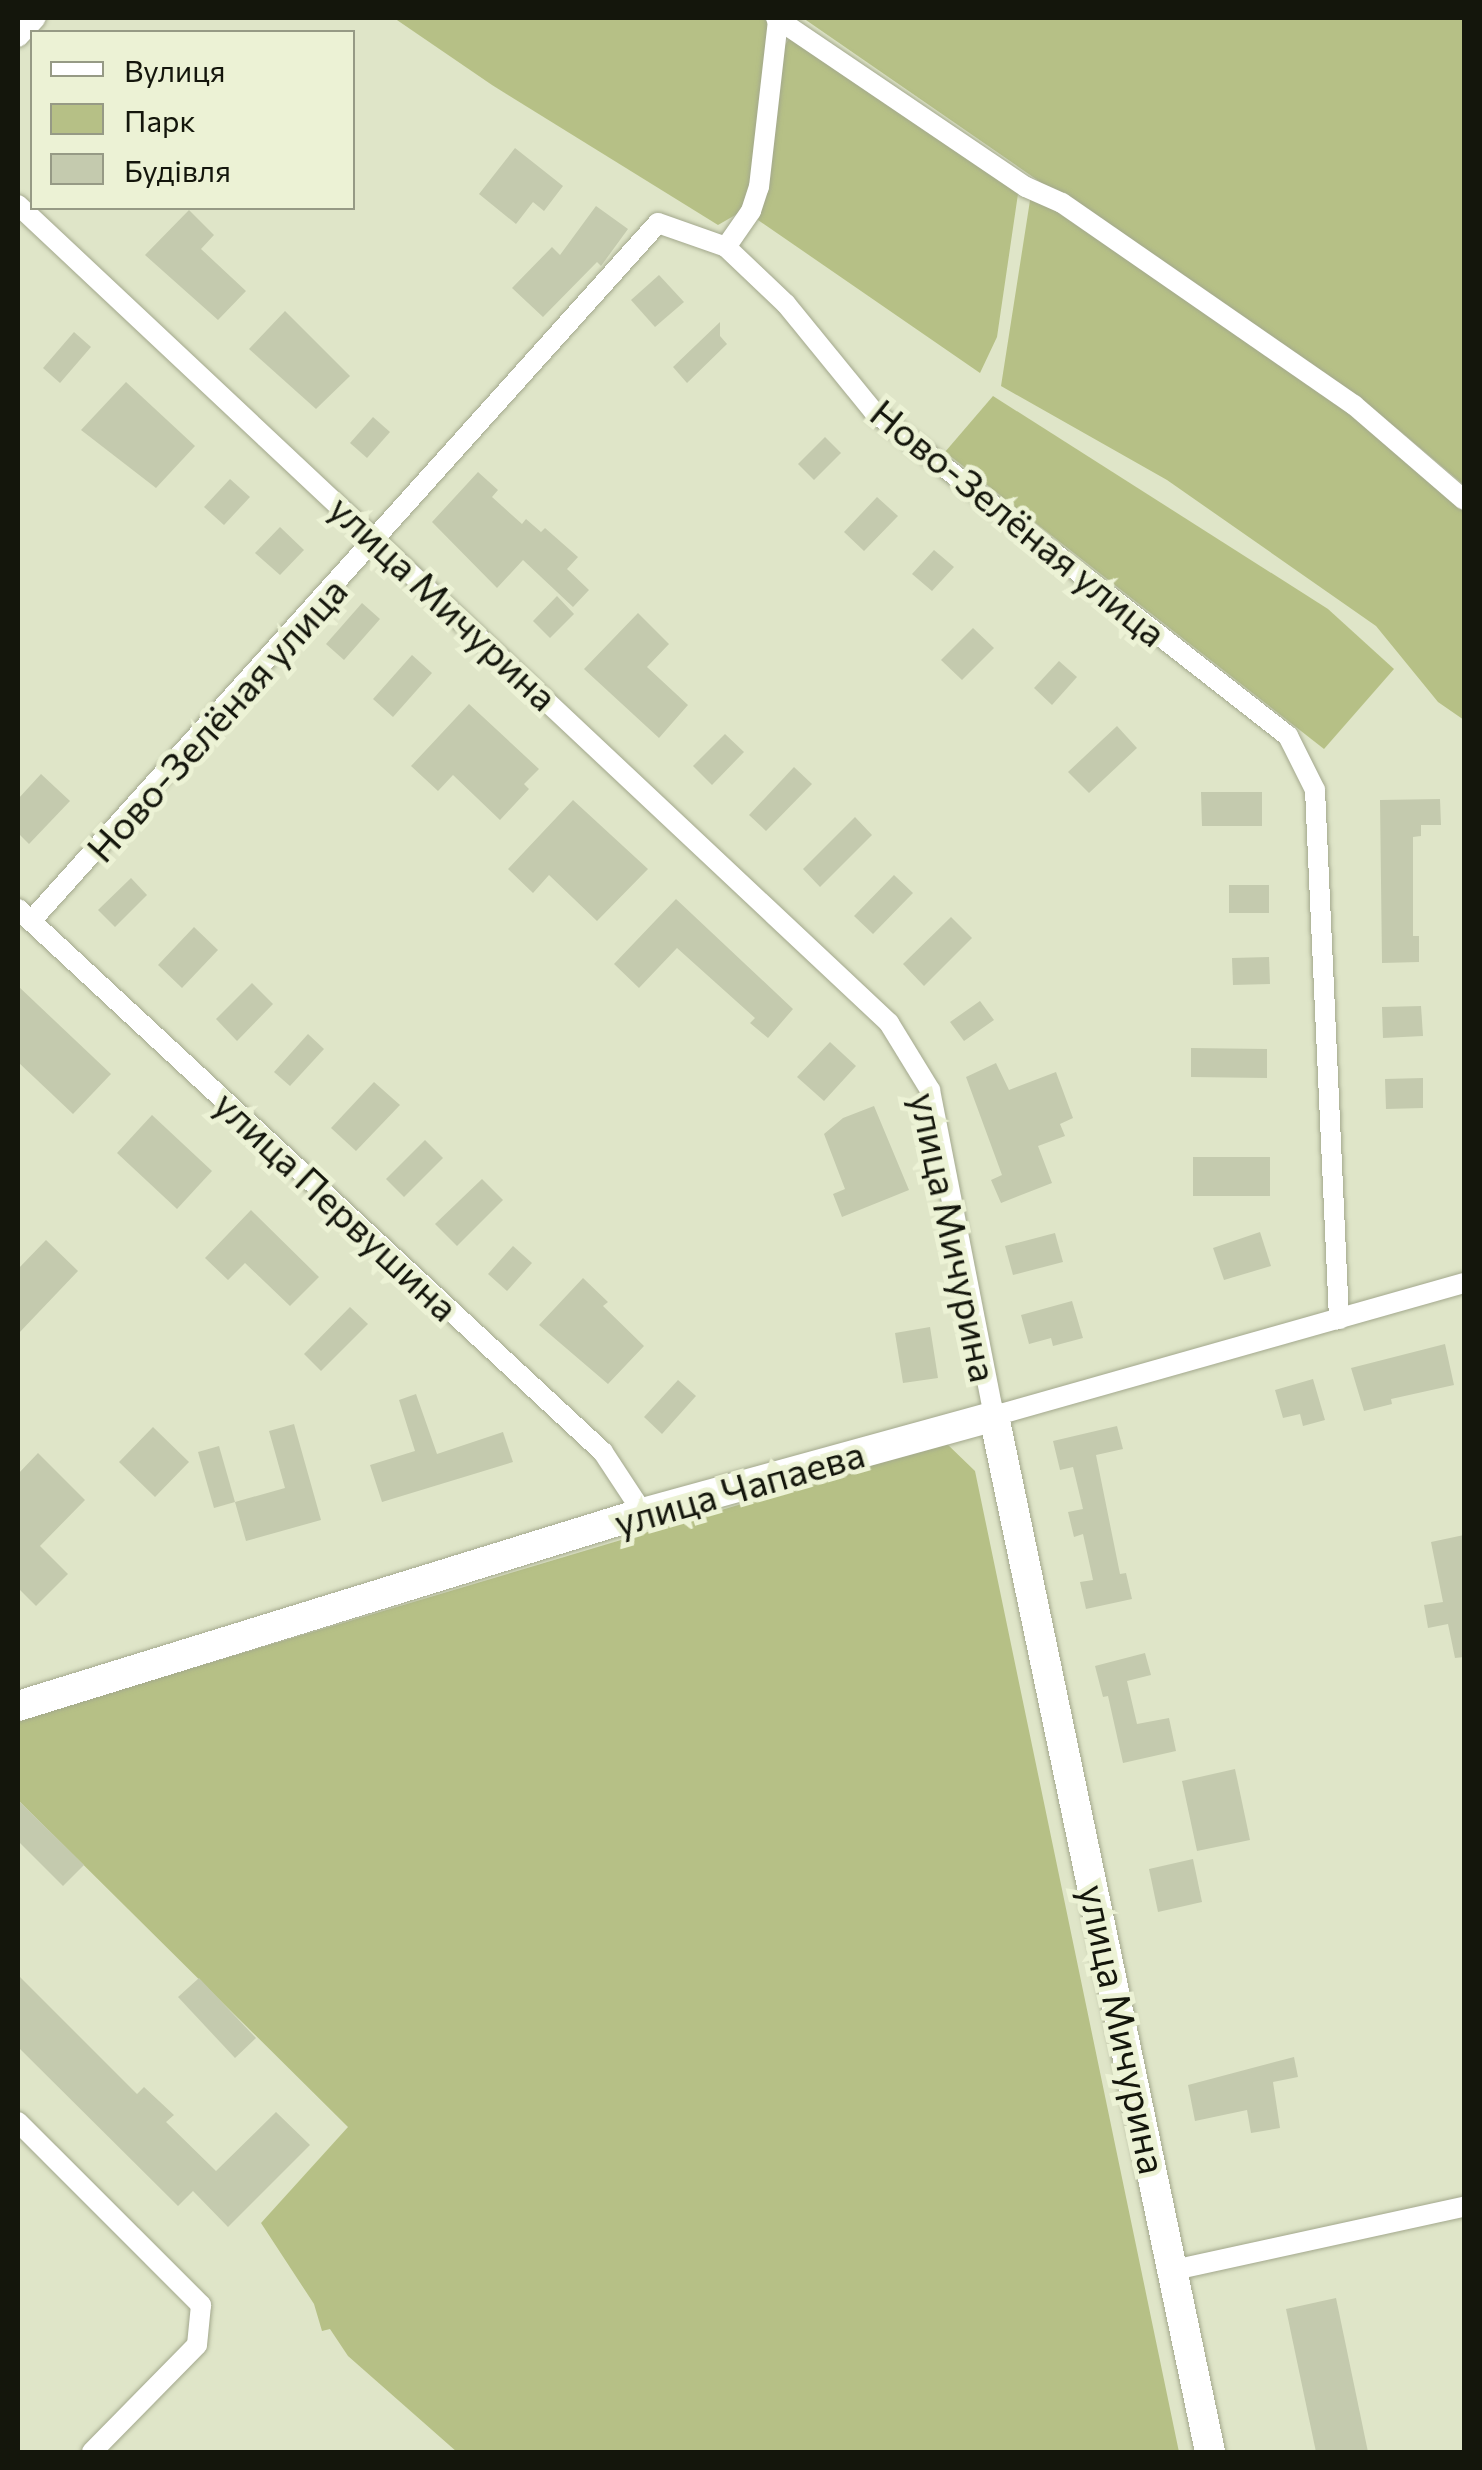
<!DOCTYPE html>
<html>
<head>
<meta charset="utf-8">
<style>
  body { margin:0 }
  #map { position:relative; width:1482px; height:2470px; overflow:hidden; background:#dfe5c8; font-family:Commissioner,sans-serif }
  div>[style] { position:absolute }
  .green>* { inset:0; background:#b6c086 }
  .building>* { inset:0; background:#c4caae }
  .roads { filter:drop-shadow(0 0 2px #a3a88d) drop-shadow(0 0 2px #a3a88d) }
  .minor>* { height:20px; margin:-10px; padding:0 10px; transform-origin:10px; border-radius:10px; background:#fff }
  .secondary>* { height:30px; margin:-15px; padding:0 15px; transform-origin:15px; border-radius:15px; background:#fff }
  span { translate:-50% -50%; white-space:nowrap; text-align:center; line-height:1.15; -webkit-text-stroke:10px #ecf2d5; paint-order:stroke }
  .street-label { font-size:38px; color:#14160c }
  .frame { position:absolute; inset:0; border:20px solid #14160c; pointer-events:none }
  .legend { position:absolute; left:30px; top:30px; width:325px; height:180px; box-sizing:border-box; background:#ecf2d5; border:2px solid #969a85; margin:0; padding:12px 18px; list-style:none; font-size:30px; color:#14160c }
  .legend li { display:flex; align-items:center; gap:20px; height:50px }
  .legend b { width:50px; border:2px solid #969a85 }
</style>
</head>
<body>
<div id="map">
  <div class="green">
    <i style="clip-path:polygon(394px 18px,762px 18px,770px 23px,761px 139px,744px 210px,718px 225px,492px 85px)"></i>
    <i style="clip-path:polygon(803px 18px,1464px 18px,1464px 485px,1399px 430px)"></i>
    <i style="clip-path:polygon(791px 36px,1019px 187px,997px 337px,980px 373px,758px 220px,770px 173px,783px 48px)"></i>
    <i style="clip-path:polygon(1031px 194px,1351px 414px,1464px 508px,1464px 720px,1438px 702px,1376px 626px,1167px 480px,1001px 386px)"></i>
    <i style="clip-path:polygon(993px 396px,1328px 609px,1394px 669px,1324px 749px,945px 452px)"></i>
    <i style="clip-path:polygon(946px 1443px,975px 1471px,1179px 2452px,457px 2452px,348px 2356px,330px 2329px,322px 2331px,314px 2304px,261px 2223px,348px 2127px,18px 1800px,18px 1720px)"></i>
  </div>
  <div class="building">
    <i style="clip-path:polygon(515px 148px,563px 186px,544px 211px,533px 202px,516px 224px,479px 194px)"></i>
    <i style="clip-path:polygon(596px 206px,628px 229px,601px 266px,597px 262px,543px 317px,512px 288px,552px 247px,560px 255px)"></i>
    <i style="clip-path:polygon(189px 210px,214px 235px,201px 249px,246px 291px,218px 320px,145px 255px)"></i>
    <i style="clip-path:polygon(659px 275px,684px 302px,655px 327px,631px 300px)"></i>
    <i style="clip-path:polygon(285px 311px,350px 376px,316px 409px,249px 349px)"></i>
    <i style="clip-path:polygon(720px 322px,720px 336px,727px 344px,687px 383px,673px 367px)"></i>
    <i style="clip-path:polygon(74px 332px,91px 347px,60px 383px,43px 368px)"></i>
    <i style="clip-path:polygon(126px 382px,195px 446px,156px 488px,81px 430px)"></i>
    <i style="clip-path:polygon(373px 417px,390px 432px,367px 458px,350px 443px)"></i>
    <i style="clip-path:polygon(825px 437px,841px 453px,814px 480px,798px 464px)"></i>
    <i style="clip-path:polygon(478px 472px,498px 490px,492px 497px,522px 524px,526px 519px,541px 532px,545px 528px,578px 557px,567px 569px,589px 590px,573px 607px,523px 560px,497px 588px,432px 522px)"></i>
    <i style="clip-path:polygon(230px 479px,250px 497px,224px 525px,204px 507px)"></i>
    <i style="clip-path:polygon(877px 497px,898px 516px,864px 551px,844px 532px)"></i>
    <i style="clip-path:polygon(280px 527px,304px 550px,280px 575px,255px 553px)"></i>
    <i style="clip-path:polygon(934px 550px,954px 567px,932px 591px,912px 574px)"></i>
    <i style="clip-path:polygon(557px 596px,574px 614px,550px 638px,533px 621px)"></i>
    <i style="clip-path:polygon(362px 603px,380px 619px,344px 660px,326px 644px)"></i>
    <i style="clip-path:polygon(638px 613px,669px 644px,647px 667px,688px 705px,659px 738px,584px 669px)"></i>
    <i style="clip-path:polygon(973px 628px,994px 648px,962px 680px,941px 660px)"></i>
    <i style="clip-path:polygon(412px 655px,432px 673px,393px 717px,373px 699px)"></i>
    <i style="clip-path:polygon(1059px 661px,1077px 677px,1052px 705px,1034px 688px)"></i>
    <i style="clip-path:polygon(469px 704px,539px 769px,524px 784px,529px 789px,500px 820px,453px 775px,438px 791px,411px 766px)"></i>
    <i style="clip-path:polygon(1117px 726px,1137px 748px,1089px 793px,1068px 772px)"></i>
    <i style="clip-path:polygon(725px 734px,744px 752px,712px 785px,693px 766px)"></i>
    <i style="clip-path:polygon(794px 767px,812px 784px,766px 831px,749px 815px)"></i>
    <i style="clip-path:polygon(41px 774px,70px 801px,29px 844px,18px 833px,18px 799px)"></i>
    <i style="clip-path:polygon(1201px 792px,1262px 792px,1262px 826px,1202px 826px)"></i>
    <i style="clip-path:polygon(1440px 799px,1441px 825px,1421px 825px,1421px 836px,1413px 837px,1413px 936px,1419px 936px,1419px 962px,1382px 963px,1380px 800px)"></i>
    <i style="clip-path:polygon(573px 800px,648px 869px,597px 921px,549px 875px,533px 893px,508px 869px)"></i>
    <i style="clip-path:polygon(855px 817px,872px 835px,820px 887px,803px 869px)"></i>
    <i style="clip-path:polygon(894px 875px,913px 893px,873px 934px,854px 916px)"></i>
    <i style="clip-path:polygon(131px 878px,147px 895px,115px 927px,98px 910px)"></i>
    <i style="clip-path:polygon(1229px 885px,1269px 885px,1269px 913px,1229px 913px)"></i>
    <i style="clip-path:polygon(676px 899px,793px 1009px,768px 1038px,750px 1023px,755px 1018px,677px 948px,639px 988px,614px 964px)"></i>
    <i style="clip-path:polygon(951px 917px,972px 938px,924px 986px,903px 964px)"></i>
    <i style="clip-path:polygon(194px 927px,218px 950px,182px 988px,158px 965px)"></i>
    <i style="clip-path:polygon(1269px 957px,1270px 984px,1233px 985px,1232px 958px)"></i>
    <i style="clip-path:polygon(252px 983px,273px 1004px,237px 1041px,216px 1019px)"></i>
    <i style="clip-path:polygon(18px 986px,111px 1074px,73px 1114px,18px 1062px)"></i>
    <i style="clip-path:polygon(980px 1001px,994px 1020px,964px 1041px,950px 1022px)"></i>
    <i style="clip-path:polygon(1421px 1006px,1423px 1036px,1383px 1038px,1382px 1007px)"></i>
    <i style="clip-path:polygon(308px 1034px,324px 1049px,290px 1086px,274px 1072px)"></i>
    <i style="clip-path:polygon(830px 1042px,856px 1066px,824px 1101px,797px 1077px)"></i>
    <i style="clip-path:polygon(1191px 1048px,1267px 1049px,1267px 1078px,1191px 1077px)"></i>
    <i style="clip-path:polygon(996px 1063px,1009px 1090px,1056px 1072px,1073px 1118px,1060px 1124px,1065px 1136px,1038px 1146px,1052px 1183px,1001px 1203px,991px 1180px,1002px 1175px,966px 1077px)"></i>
    <i style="clip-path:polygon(1423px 1078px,1423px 1108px,1386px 1109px,1385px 1079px)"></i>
    <i style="clip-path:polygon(374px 1082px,400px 1105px,356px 1151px,331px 1128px)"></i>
    <i style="clip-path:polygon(874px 1106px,909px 1190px,842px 1217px,833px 1194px,845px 1189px,824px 1134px,843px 1118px)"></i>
    <i style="clip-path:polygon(152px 1115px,212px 1171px,177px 1209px,117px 1153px)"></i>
    <i style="clip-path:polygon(425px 1140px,443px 1158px,404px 1197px,386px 1179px)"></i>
    <i style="clip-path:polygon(1193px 1157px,1270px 1157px,1270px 1196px,1193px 1196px)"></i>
    <i style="clip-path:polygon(482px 1179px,503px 1200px,457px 1246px,435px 1224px)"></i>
    <i style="clip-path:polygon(251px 1210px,319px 1277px,290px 1306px,245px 1263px,228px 1280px,205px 1258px)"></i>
    <i style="clip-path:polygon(1260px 1232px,1271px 1266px,1224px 1280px,1213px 1248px)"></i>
    <i style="clip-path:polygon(1055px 1233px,1063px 1262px,1013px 1275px,1005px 1246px)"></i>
    <i style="clip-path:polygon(46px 1240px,78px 1271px,18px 1334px,18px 1269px)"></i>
    <i style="clip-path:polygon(513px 1246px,532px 1263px,507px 1291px,488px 1274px)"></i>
    <i style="clip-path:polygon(583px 1278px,608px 1302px,603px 1306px,644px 1346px,608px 1384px,539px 1325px)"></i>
    <i style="clip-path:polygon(1072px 1301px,1083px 1338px,1053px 1346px,1051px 1338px,1029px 1344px,1021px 1315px)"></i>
    <i style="clip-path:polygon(350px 1307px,368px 1324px,321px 1371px,304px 1354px)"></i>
    <i style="clip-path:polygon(930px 1327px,938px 1378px,903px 1383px,895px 1333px)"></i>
    <i style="clip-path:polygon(1445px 1344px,1454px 1385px,1391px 1399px,1392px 1404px,1364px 1411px,1351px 1368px)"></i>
    <i style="clip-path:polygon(1313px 1379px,1325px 1420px,1303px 1426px,1300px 1414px,1283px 1418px,1275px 1390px)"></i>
    <i style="clip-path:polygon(678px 1380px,696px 1396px,662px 1434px,644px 1417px)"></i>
    <i style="clip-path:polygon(416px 1394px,437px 1454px,503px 1432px,513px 1462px,382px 1502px,370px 1465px,415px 1451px,399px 1400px)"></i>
    <i style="clip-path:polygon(294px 1424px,321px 1520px,246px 1541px,235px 1502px,285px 1488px,269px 1431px)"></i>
    <i style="clip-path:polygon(1117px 1426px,1123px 1449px,1096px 1455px,1120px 1574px,1126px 1573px,1132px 1599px,1086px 1609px,1080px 1582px,1093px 1580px,1083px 1534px,1074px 1537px,1068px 1512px,1083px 1509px,1073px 1467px,1060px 1470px,1053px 1441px)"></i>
    <i style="clip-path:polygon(153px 1427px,189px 1462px,155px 1497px,119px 1462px)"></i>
    <i style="clip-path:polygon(219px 1446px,235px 1502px,214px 1508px,198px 1452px)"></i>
    <i style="clip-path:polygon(38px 1453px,85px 1500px,40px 1546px,68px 1574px,36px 1606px,18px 1588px,18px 1474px)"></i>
    <i style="clip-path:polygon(1464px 1535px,1464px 1657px,1455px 1658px,1448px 1624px,1428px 1628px,1424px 1605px,1443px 1602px,1431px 1542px)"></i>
    <i style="clip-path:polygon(1145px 1653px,1151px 1675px,1127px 1681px,1137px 1724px,1169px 1718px,1176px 1751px,1123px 1763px,1108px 1696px,1103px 1697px,1095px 1666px)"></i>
    <i style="clip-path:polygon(1235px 1769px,1250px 1840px,1197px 1851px,1182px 1781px)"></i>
    <i style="clip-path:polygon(18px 1800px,84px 1865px,63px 1886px,18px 1841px)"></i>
    <i style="clip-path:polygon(1193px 1859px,1202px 1902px,1158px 1912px,1149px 1869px)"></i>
    <i style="clip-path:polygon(18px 1975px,137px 2094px,144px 2087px,174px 2115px,166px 2122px,216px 2171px,276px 2112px,310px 2145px,228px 2227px,193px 2191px,178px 2206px,18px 2047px)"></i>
    <i style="clip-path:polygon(199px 1978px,256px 2038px,235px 2058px,178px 1997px)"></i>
    <i style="clip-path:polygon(1294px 2057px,1298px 2077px,1273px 2082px,1280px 2128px,1251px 2133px,1247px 2110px,1195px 2121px,1188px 2085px)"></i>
    <i style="clip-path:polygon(1336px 2298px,1368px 2452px,1316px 2452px,1286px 2309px)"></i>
  </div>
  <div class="roads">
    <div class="minor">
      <i style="left:776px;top:18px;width:302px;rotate:34.1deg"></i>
      <i style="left:1026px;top:187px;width:39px;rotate:24deg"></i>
      <i style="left:1062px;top:203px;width:355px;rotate:34.7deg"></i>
      <i style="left:1354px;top:405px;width:145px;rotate:40.8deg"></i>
      <i style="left:18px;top:37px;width:26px;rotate:-47deg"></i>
      <i style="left:18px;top:205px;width:1195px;rotate:43.2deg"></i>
      <i style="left:889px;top:1023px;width:79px;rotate:58.5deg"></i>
      <i style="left:930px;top:1090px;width:332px;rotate:78.9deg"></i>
      <i style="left:994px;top:1416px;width:488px;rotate:-15.8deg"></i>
      <i style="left:726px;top:247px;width:44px;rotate:-55.2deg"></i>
      <i style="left:751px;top:211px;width:25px;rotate:-72deg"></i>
      <i style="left:759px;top:187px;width:169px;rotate:-83.5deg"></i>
      <i style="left:18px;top:909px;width:798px;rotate:42.87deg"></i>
      <i style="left:603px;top:1452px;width:73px;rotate:56.7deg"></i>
      <i style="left:31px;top:921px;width:938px;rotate:-48.07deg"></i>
      <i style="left:658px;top:223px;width:72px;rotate:19.4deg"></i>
      <i style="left:726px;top:247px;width:83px;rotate:43.5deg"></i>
      <i style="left:786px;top:304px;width:139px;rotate:50.8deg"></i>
      <i style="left:874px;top:412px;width:526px;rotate:38.05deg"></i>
      <i style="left:1288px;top:736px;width:60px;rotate:63.4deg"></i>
      <i style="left:1315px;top:790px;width:530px;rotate:87.4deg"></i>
      <i style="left:18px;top:2122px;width:259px;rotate:45deg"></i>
      <i style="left:201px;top:2305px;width:40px;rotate:95.7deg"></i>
      <i style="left:197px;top:2345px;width:150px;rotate:134.5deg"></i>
      <i style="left:1174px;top:2270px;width:297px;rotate:-12.3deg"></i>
    </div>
    <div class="secondary">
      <i style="left:18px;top:1706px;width:654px;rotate:-17.16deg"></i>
      <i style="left:643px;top:1513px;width:364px;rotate:-15.4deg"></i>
      <i style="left:994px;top:1416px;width:1058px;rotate:78.22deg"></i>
    </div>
  </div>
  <div class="street-label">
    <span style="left:1019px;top:522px;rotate:39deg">Ново-Зелёная улица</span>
    <span style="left:444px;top:602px;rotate:43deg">улица Мичурина</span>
    <span style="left:216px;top:719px;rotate:-48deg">Ново-Зелёная улица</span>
    <span style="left:337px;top:1205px;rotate:43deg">улица Первушина</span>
    <span style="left:955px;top:1237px;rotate:78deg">улица Мичурина</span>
    <span style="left:739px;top:1487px;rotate:-16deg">улица Чапаева</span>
    <span style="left:1124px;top:2029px;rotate:78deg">улица Мичурина</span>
  </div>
  <div class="frame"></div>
  <ul class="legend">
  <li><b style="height:12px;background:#fff"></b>Вулиця</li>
  <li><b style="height:28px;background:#b6c086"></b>Парк</li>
  <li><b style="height:28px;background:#c4caae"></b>Будівля</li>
  </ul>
</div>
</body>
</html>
